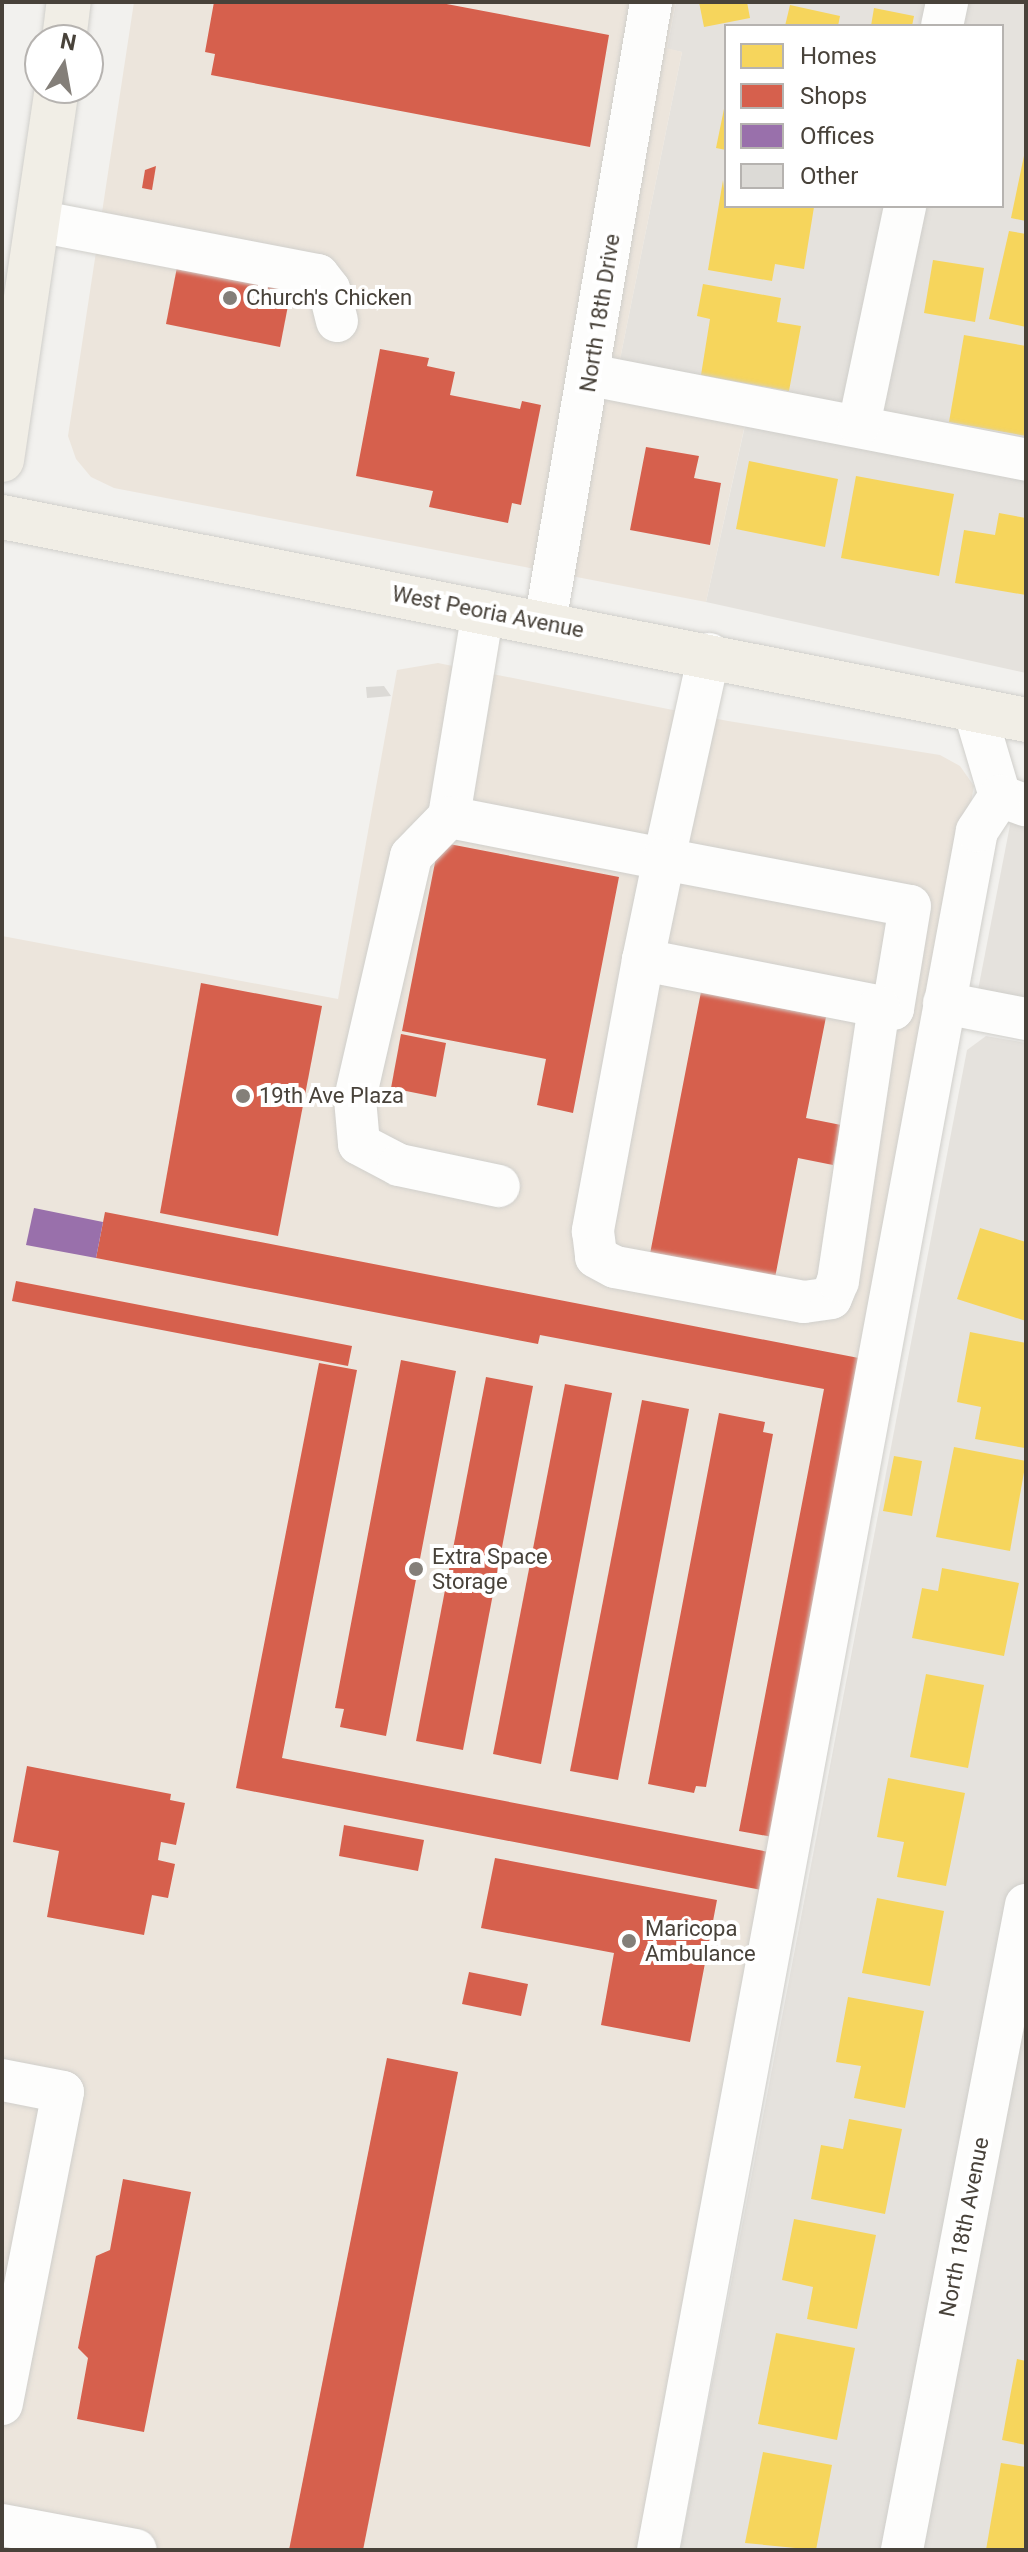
<!DOCTYPE html>
<html>
<head>
<meta charset="utf-8">
<style>
  body { margin:0 }
  #map { position:relative; width:1028px; height:2552px; overflow:hidden; background:#f2f1ee; font-family:Roboto,sans-serif }
  div>[style] { position:absolute }
  .residential>* { inset:0; background:#e5e2dd }
  .commercial>* { inset:0; background:#ece5dc }
  .homes>* { inset:0; background:#f6d55c }
  .shops>* { inset:0; background:#d6604d }
  .offices>* { inset:0; background:#9970ab }
  .building>* { inset:0; background:#dcdad6 }
  .roads { filter:drop-shadow(0 0 2px #d0cfcb) drop-shadow(0 0 2px #d0cfcb) }
  .minor>* { height:42px; margin:-21px; padding:0 21px; transform-origin:21px; border-radius:21px; background:#fdfdfc }
  .major>* { height:44px; margin:-22px; padding:0 22px; transform-origin:22px; border-radius:22px; background:#f1eee6 }
  .dots>* { width:22px; height:22px; translate:-50% -50%; box-sizing:border-box; border:4px solid #fff; border-radius:50% }
  span { translate:-50% -50%; white-space:nowrap; text-align:center; line-height:1.15; -webkit-text-stroke:8px #fff; paint-order:stroke }
  .poi-label { font-size:22px; color:#48423a }
  .left { translate:0 -50%; text-align:left }
  .street-label { font-size:22px; color:#48423a }
  .frame { position:absolute; inset:0; border:4px solid #48423a; pointer-events:none }
  .legend { position:absolute; left:724px; top:24px; width:280px; height:184px; box-sizing:border-box; background:#fff; border:2px solid #b6b3b0; margin:0; padding:10px 14px; list-style:none; font-size:24px; color:#48423a }
  .legend li { display:flex; align-items:center; gap:16px; height:40px }
  .legend b { width:40px; border:2px solid #b6b3b0 }
  .north { position:absolute; left:24px; top:24px; width:80px; height:80px; box-sizing:border-box; background:#fff; border:2px solid #b6b3b0; border-radius:50%; rotate:11deg; font-size:22px; font-weight:700; line-height:32px; text-align:center; color:#48423a }
  .north::after { content:''; display:block; margin:auto; width:28px; height:36px; background:#847f79; clip-path:polygon(50% 0,100% 100%,50% 72%,0 100%) }
</style>
</head>
<body>
<div id="map">
  <div class="residential">
    <i style="clip-path:polygon(evenodd,676px 2px,1026px 2px,1026px 673px,706px 602px,746px 421px,613px 394px,682px 52px,667px 49px,676px 2px,726px 26px,1002px 26px,1002px 206px,726px 206px,726px 26px)"></i>
    <i style="clip-path:polygon(1011px 820px,1026px 823px,1026px 999px,978px 990px)"></i>
    <i style="clip-path:polygon(986px 1036px,1026px 1043px,1026px 2550px,680px 2550px,967px 1050px)"></i>
  </div>
  <div class="commercial">
    <i style="clip-path:polygon(134px 2px,676px 2px,667px 48px,682px 52px,613px 394px,746px 420px,706px 602px,114px 488px,91px 477px,76px 459px,68px 436px)"></i>
    <i style="clip-path:polygon(438px 663px,728px 721px,940px 755px,960px 766px,974px 786px,642px 2550px,2px 2550px,2px 936px,338px 999px,397px 670px)"></i>
  </div>
  <div class="homes">
    <i style="clip-path:polygon(699px 2px,747px 2px,750px 18px,704px 27px)"></i>
    <i style="clip-path:polygon(790px 5px,840px 16px,838px 26px,785px 26px)"></i>
    <i style="clip-path:polygon(874px 8px,914px 16px,912px 26px,871px 26px)"></i>
    <i style="clip-path:polygon(725px 104px,726px 104px,726px 150px,716px 148px)"></i>
    <i style="clip-path:polygon(1025px 151px,1026px 151px,1026px 221px,1011px 218px)"></i>
    <i style="clip-path:polygon(723px 180px,726px 206px,814px 207px,804px 269px,775px 264px,772px 281px,708px 270px)"></i>
    <i style="clip-path:polygon(1009px 231px,1026px 234px,1026px 327px,989px 319px)"></i>
    <i style="clip-path:polygon(933px 260px,984px 268px,975px 322px,924px 313px)"></i>
    <i style="clip-path:polygon(703px 284px,781px 298px,777px 322px,801px 326px,789px 391px,701px 375px,710px 319px,697px 316px)"></i>
    <i style="clip-path:polygon(964px 335px,1026px 346px,1026px 436px,949px 422px)"></i>
    <i style="clip-path:polygon(749px 461px,838px 479px,825px 547px,736px 529px)"></i>
    <i style="clip-path:polygon(856px 476px,954px 494px,939px 576px,841px 558px)"></i>
    <i style="clip-path:polygon(999px 513px,1026px 518px,1026px 595px,955px 583px,964px 530px,995px 535px)"></i>
    <i style="clip-path:polygon(980px 1228px,1026px 1242px,1026px 1321px,957px 1299px)"></i>
    <i style="clip-path:polygon(970px 1332px,1026px 1343px,1025px 1448px,975px 1439px,981px 1407px,957px 1402px)"></i>
    <i style="clip-path:polygon(954px 1447px,1026px 1461px,1010px 1551px,936px 1537px)"></i>
    <i style="clip-path:polygon(894px 1456px,922px 1461px,912px 1516px,883px 1511px)"></i>
    <i style="clip-path:polygon(942px 1568px,1019px 1583px,1004px 1656px,912px 1638px,922px 1588px,938px 1591px)"></i>
    <i style="clip-path:polygon(926px 1674px,984px 1685px,968px 1768px,910px 1757px)"></i>
    <i style="clip-path:polygon(888px 1778px,965px 1793px,946px 1886px,897px 1877px,904px 1842px,877px 1837px)"></i>
    <i style="clip-path:polygon(877px 1898px,944px 1911px,930px 1986px,862px 1973px)"></i>
    <i style="clip-path:polygon(848px 1997px,924px 2011px,905px 2108px,854px 2098px,861px 2066px,836px 2062px)"></i>
    <i style="clip-path:polygon(849px 2119px,902px 2129px,885px 2214px,811px 2199px,821px 2145px,843px 2149px)"></i>
    <i style="clip-path:polygon(794px 2219px,876px 2235px,857px 2329px,807px 2319px,813px 2287px,782px 2280px)"></i>
    <i style="clip-path:polygon(776px 2333px,855px 2348px,837px 2440px,758px 2424px)"></i>
    <i style="clip-path:polygon(1017px 2359px,1026px 2361px,1026px 2445px,1002px 2440px)"></i>
    <i style="clip-path:polygon(763px 2452px,832px 2465px,816px 2550px,745px 2543px)"></i>
    <i style="clip-path:polygon(1001px 2463px,1026px 2467px,1026px 2550px,986px 2550px)"></i>
  </div>
  <div class="shops">
    <i style="clip-path:polygon(214px 2px,436px 2px,609px 35px,590px 147px,211px 75px,215px 54px,205px 52px)"></i>
    <i style="clip-path:polygon(156px 166px,152px 190px,142px 188px,145px 170px)"></i>
    <i style="clip-path:polygon(178px 262px,292px 285px,280px 347px,166px 324px)"></i>
    <i style="clip-path:polygon(380px 349px,429px 358px,427px 366px,455px 372px,450px 395px,520px 409px,522px 401px,541px 405px,521px 505px,512px 503px,508px 523px,429px 507px,433px 491px,356px 476px)"></i>
    <i style="clip-path:polygon(646px 447px,699px 456px,694px 478px,721px 483px,710px 545px,630px 530px)"></i>
    <i style="clip-path:polygon(439px 842px,619px 877px,573px 1113px,537px 1105px,546px 1059px,402px 1031px)"></i>
    <i style="clip-path:polygon(201px 983px,322px 1006px,278px 1236px,160px 1213px)"></i>
    <i style="clip-path:polygon(701px 992px,826px 1017px,806px 1118px,841px 1125px,833px 1165px,798px 1158px,774px 1283px,649px 1259px)"></i>
    <i style="clip-path:polygon(401px 1034px,446px 1043px,436px 1097px,391px 1088px)"></i>
    <i style="clip-path:polygon(105px 1212px,869px 1360px,773px 1837px,739px 1831px,824px 1389px,540px 1335px,538px 1344px,96px 1258px)"></i>
    <i style="clip-path:polygon(16px 1281px,352px 1346px,348px 1366px,12px 1301px)"></i>
    <i style="clip-path:polygon(401px 1360px,456px 1371px,386px 1736px,340px 1727px,344px 1709px,335px 1708px)"></i>
    <i style="clip-path:polygon(319px 1363px,357px 1370px,282px 1758px,774px 1853px,766px 1891px,236px 1788px)"></i>
    <i style="clip-path:polygon(486px 1377px,533px 1386px,463px 1750px,416px 1741px)"></i>
    <i style="clip-path:polygon(565px 1384px,612px 1393px,541px 1764px,493px 1754px)"></i>
    <i style="clip-path:polygon(642px 1400px,689px 1409px,618px 1780px,570px 1771px)"></i>
    <i style="clip-path:polygon(719px 1413px,765px 1422px,763px 1432px,773px 1434px,706px 1787px,696px 1786px,694px 1793px,648px 1784px)"></i>
    <i style="clip-path:polygon(27px 1766px,171px 1794px,170px 1800px,185px 1803px,176px 1845px,161px 1842px,158px 1860px,175px 1864px,168px 1898px,152px 1895px,144px 1935px,47px 1917px,59px 1851px,13px 1842px)"></i>
    <i style="clip-path:polygon(344px 1825px,424px 1840px,418px 1871px,339px 1856px)"></i>
    <i style="clip-path:polygon(495px 1858px,717px 1900px,690px 2042px,601px 2025px,614px 1953px,481px 1928px)"></i>
    <i style="clip-path:polygon(469px 1972px,528px 1984px,521px 2016px,462px 2004px)"></i>
    <i style="clip-path:polygon(387px 2058px,458px 2072px,363px 2550px,289px 2550px)"></i>
    <i style="clip-path:polygon(123px 2179px,191px 2192px,144px 2432px,77px 2419px,88px 2358px,78px 2348px,96px 2256px,110px 2250px)"></i>
  </div>
  <div class="offices">
    <i style="clip-path:polygon(34px 1208px,103px 1222px,96px 1258px,26px 1245px)"></i>
  </div>
  <div class="building">
    <i style="clip-path:polygon(384px 686px,391px 696px,367px 698px,366px 687px)"></i>
  </div>
  <div class="roads">
    <div class="minor">
      <i style="left:942px;top:26px;width:25px;rotate:-78deg"></i>
      <i style="left:37px;top:221px;width:286px;rotate:10.9deg"></i>
      <i style="left:318px;top:275px;width:18px;rotate:52deg"></i>
      <i style="left:329px;top:289px;width:33px;rotate:76deg"></i>
      <i style="left:590px;top:375px;width:444px;rotate:11deg"></i>
      <i style="left:859px;top:425px;width:224px;rotate:-78.1deg"></i>
      <i style="left:483px;top:611px;width:209px;rotate:99.4deg"></i>
      <i style="left:449px;top:817px;width:219px;rotate:11.1deg"></i>
      <i style="left:664px;top:859px;width:210px;rotate:-77.6deg"></i>
      <i style="left:545px;top:623px;width:630px;rotate:-80.31deg"></i>
      <i style="left:974px;top:709px;width:91px;rotate:73.4deg"></i>
      <i style="left:1000px;top:796px;width:27px;rotate:20deg"></i>
      <i style="left:449px;top:817px;width:54px;rotate:134.3deg"></i>
      <i style="left:411px;top:856px;width:249px;rotate:103deg"></i>
      <i style="left:355px;top:1099px;width:45px;rotate:84.9deg"></i>
      <i style="left:359px;top:1144px;width:45px;rotate:27.7deg"></i>
      <i style="left:399px;top:1165px;width:102px;rotate:11.9deg"></i>
      <i style="left:664px;top:859px;width:250px;rotate:10.8deg"></i>
      <i style="left:910px;top:906px;width:104px;rotate:99.4deg"></i>
      <i style="left:893px;top:1009px;width:255px;rotate:-168.9deg"></i>
      <i style="left:643px;top:960px;width:103px;rotate:-78.3deg"></i>
      <i style="left:643px;top:960px;width:276px;rotate:100.5deg"></i>
      <i style="left:593px;top:1231px;width:26px;rotate:83deg"></i>
      <i style="left:596px;top:1257px;width:21px;rotate:28deg"></i>
      <i style="left:615px;top:1267px;width:192px;rotate:10.5deg"></i>
      <i style="left:804px;top:1302px;width:27px;rotate:-8deg"></i>
      <i style="left:831px;top:1298px;width:18px;rotate:-68deg"></i>
      <i style="left:838px;top:1281px;width:277px;rotate:-81.5deg"></i>
      <i style="left:944px;top:1003px;width:84px;rotate:11deg"></i>
      <i style="left:2px;top:2080px;width:62px;rotate:11.1deg"></i>
      <i style="left:63px;top:2092px;width:318px;rotate:101.1deg"></i>
      <i style="left:2px;top:2525px;width:136px;rotate:10.6deg"></i>
      <i style="left:658px;top:2550px;width:1748px;rotate:-79.49deg"></i>
      <i style="left:977px;top:831px;width:42px;rotate:-56.7deg"></i>
      <i style="left:902px;top:2550px;width:657px;rotate:-79.12deg"></i>
    </div>
    <div class="major">
      <i style="left:64px;top:40px;width:38px;rotate:-83deg"></i>
      <i style="left:2px;top:460px;width:376px;rotate:-81.6deg"></i>
      <i style="left:2px;top:517px;width:1044px;rotate:11.21deg"></i>
    </div>
  </div>
  <div class="dots">
    <i style="left:230px;top:298px;background:#847f79"></i>
    <i style="left:243px;top:1096px;background:#847f79"></i>
    <i style="left:416px;top:1569px;background:#847f79"></i>
    <i style="left:629px;top:1941px;background:#847f79"></i>
  </div>
  <div class="poi-label">
    <span class="left" style="left:246px;top:298px">Church's Chicken</span>
    <span class="left" style="left:259px;top:1096px">19th Ave Plaza</span>
    <span class="left" style="left:432px;top:1569px">Extra Space<br>Storage</span>
    <span class="left" style="left:645px;top:1941px">Maricopa<br>Ambulance</span>
  </div>
  <div class="street-label">
    <span style="left:600px;top:313px;rotate:-81deg">North 18th Drive</span>
    <span style="left:488px;top:612px;rotate:11deg">West Peoria Avenue</span>
    <span style="left:964px;top:2227px;rotate:-79deg">North 18th Avenue</span>
  </div>
  <div class="frame"></div>
  <ul class="legend">
  <li><b style="height:22px;background:#f6d55c"></b>Homes</li>
  <li><b style="height:22px;background:#d6604d"></b>Shops</li>
  <li><b style="height:22px;background:#9970ab"></b>Offices</li>
  <li><b style="height:22px;background:#dcdad6"></b>Other</li>
  </ul>
  <div class="north">N</div>
</div>
</body>
</html>
